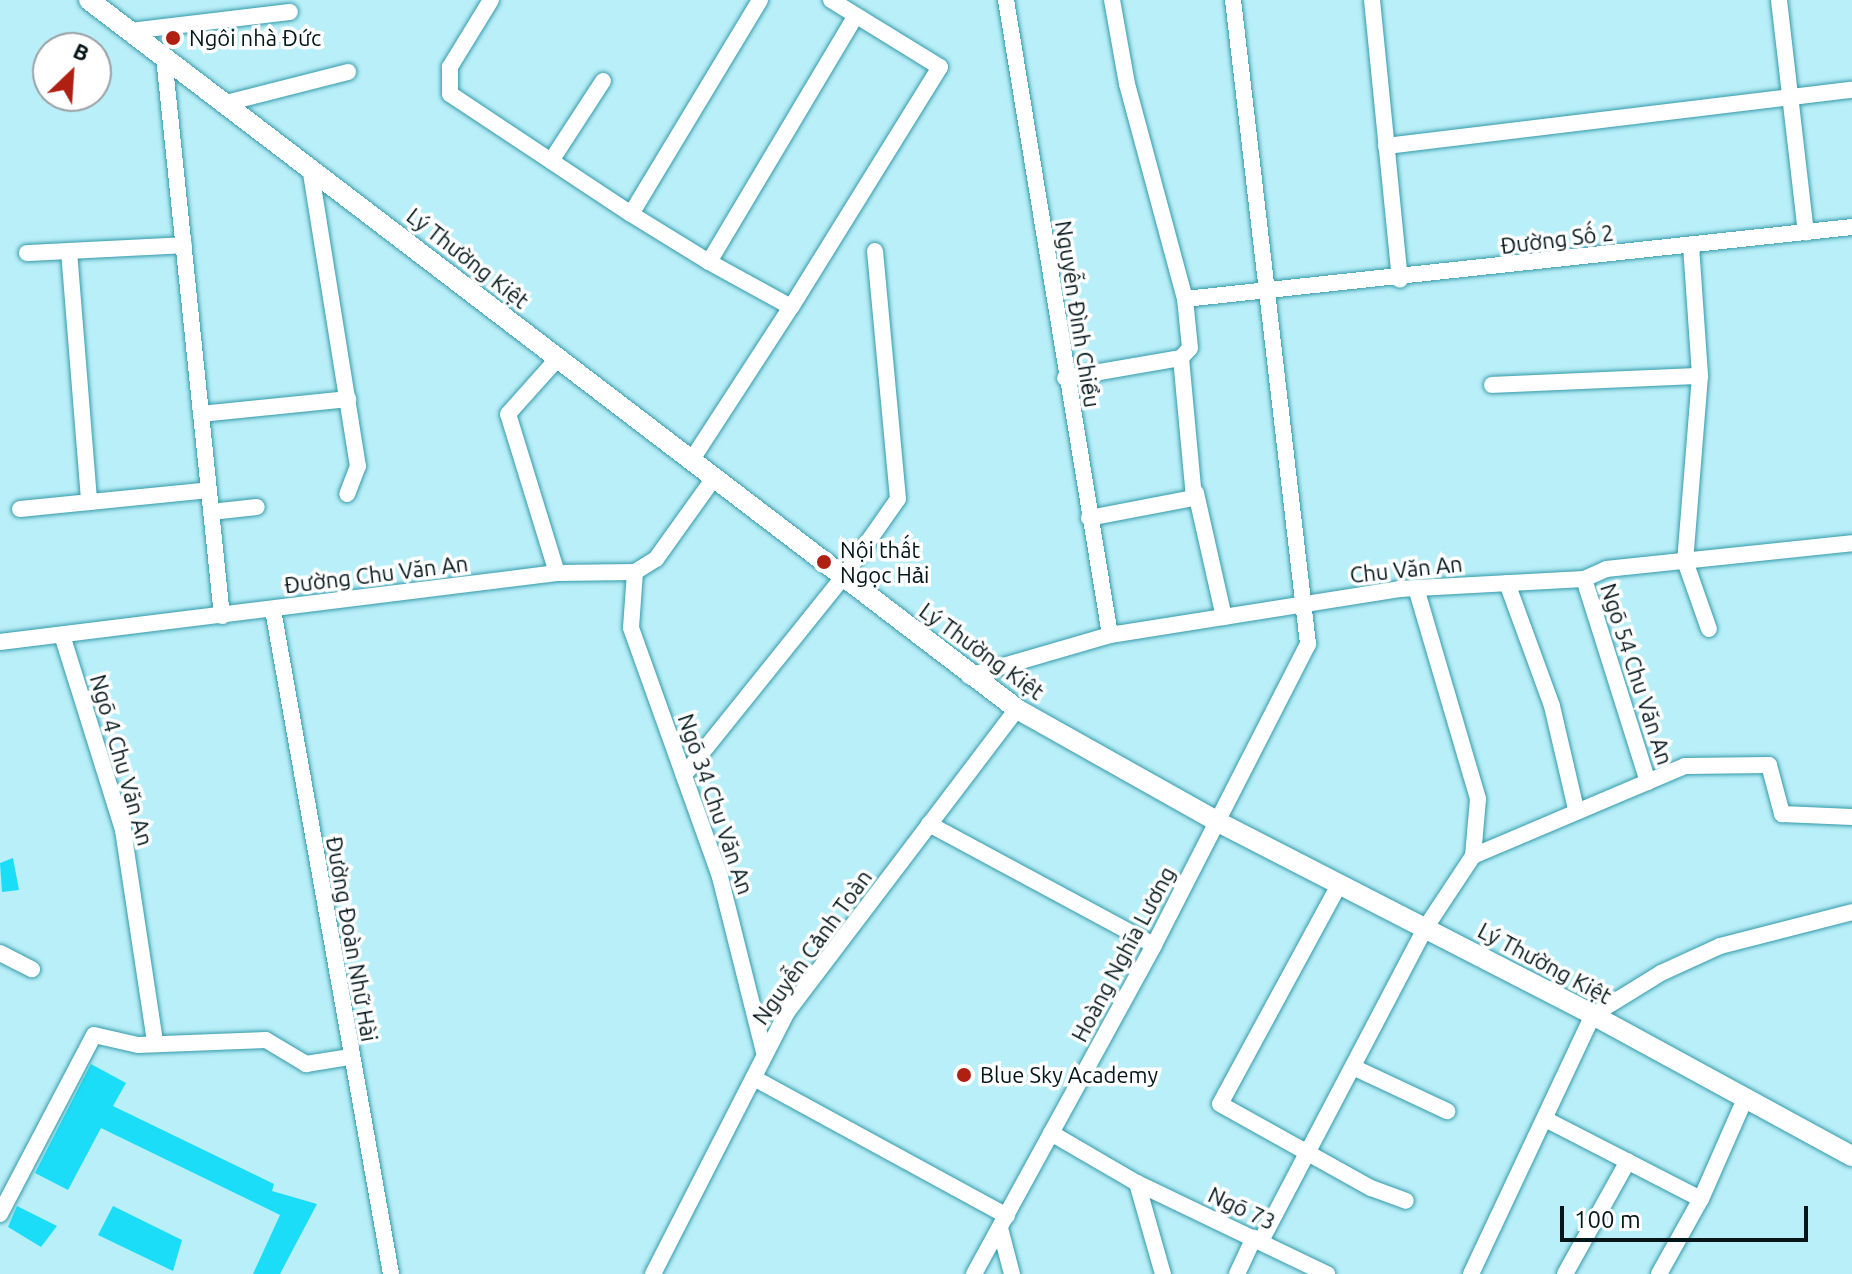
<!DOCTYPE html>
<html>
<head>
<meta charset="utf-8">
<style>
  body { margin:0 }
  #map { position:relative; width:1852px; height:1274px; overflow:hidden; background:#b9eff8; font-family:Ubuntu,sans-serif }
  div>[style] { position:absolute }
  .building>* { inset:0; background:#1cddf7 }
  .roads { filter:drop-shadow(0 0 2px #359aaa) drop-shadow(0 0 2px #359aaa) }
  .minor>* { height:16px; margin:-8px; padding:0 8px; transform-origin:8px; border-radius:8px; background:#fff }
  .tertiary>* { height:20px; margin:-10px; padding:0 10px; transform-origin:10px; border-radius:10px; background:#fff }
  .dots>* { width:22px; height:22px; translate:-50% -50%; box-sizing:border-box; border:4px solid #fff; border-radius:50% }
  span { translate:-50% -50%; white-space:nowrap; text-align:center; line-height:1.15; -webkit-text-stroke:7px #fff; paint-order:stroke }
  .poi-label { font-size:22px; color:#021519 }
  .left { translate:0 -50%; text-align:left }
  .street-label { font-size:22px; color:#021519 }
  .north { position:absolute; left:32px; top:32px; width:80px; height:80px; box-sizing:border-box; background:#fff; border:2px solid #9aa1a3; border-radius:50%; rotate:25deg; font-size:22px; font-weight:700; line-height:32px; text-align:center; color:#021519 }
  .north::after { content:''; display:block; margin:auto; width:28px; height:36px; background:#af2013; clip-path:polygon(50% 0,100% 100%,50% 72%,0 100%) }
  .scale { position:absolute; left:1560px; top:1206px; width:248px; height:36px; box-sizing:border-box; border:4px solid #021519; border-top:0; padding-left:10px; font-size:24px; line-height:28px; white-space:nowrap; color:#021519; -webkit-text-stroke:6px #fff; paint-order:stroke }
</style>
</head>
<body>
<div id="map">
  <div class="building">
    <i style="clip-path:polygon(13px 858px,19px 890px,2px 892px,0 863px)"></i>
    <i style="clip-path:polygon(91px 1064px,126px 1083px,113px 1106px,274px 1184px,272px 1191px,317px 1204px,280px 1274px,253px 1274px,280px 1215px,101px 1128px,68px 1190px,35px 1173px)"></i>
    <i style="clip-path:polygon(17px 1206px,57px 1226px,41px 1247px,8px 1227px)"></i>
    <i style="clip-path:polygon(113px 1206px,182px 1240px,173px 1271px,98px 1235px)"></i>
  </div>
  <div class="roads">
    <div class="minor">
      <i style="left:491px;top:0;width:79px;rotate:121.5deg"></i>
      <i style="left:450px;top:67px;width:27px;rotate:90deg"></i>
      <i style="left:450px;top:94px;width:121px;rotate:33.6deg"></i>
      <i style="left:831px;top:0;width:128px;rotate:31.6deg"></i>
      <i style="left:940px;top:67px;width:282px;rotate:121.8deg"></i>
      <i style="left:791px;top:307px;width:94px;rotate:-151.2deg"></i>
      <i style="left:709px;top:262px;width:285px;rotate:-59.2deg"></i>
      <i style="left:1006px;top:0;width:643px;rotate:80.7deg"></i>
      <i style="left:1372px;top:0;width:281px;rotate:84.3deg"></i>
      <i style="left:1779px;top:0;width:234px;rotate:83.4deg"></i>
      <i style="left:130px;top:31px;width:161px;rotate:-6.8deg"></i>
      <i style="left:164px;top:57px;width:562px;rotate:84.08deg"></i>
      <i style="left:603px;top:81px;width:95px;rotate:123deg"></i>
      <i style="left:551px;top:161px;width:96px;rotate:33.5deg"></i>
      <i style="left:226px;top:103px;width:126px;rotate:-14.3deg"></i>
      <i style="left:1386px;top:146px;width:469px;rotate:-6.9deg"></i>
      <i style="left:310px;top:167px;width:303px;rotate:80.9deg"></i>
      <i style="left:358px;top:466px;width:30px;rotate:111deg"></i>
      <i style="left:1691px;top:246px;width:130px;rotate:86deg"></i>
      <i style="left:69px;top:251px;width:252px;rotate:85.4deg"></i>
      <i style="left:27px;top:253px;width:157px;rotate:-2.9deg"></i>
      <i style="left:709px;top:262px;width:92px;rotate:-148.4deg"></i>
      <i style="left:631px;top:214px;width:250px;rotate:-58.9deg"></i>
      <i style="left:1185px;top:299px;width:671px;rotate:-6.16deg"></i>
      <i style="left:1065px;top:378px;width:118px;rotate:-9.8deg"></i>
      <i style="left:1181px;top:358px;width:13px;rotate:-48deg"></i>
      <i style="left:1190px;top:348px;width:49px;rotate:-95.8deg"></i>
      <i style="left:1185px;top:299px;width:223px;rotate:-105.1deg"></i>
      <i style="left:1127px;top:84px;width:85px;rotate:-100.1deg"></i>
      <i style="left:1492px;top:385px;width:208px;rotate:-2.5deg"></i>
      <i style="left:1700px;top:376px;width:186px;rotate:94.6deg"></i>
      <i style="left:1685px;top:561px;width:72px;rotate:70.6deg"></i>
      <i style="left:201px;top:414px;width:148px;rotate:-5.8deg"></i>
      <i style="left:691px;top:461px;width:184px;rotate:-57deg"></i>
      <i style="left:1196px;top:493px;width:127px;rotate:77.3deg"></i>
      <i style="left:20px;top:509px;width:190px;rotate:-5.7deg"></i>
      <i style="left:211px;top:512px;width:46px;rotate:-6.2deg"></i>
      <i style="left:1089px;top:518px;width:107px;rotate:-10.8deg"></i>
      <i style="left:1194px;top:498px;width:141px;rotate:-95.3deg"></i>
      <i style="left:635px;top:572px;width:56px;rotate:94.1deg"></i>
      <i style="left:631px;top:628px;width:264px;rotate:70.3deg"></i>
      <i style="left:720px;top:877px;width:180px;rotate:75.9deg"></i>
      <i style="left:557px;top:573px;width:166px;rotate:-107.1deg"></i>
      <i style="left:508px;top:414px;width:75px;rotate:-48.2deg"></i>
      <i style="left:1584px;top:579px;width:213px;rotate:72.5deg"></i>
      <i style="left:1507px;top:583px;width:131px;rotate:69.9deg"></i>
      <i style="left:1552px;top:706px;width:106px;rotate:76.9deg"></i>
      <i style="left:1416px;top:588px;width:220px;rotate:73.6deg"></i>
      <i style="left:1478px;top:799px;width:57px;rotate:95deg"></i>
      <i style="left:273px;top:610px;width:674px;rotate:79.92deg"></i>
      <i style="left:62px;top:635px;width:204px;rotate:72.6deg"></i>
      <i style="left:123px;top:830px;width:213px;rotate:81.4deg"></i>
      <i style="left:0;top:642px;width:561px;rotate:-7.06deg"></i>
      <i style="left:557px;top:573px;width:78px;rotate:-0.7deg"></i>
      <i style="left:635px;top:572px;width:25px;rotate:-32deg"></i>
      <i style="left:656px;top:559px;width:100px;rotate:-54.4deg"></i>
      <i style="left:969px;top:676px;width:147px;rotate:-16.2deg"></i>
      <i style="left:1110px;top:635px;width:293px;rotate:-9deg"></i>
      <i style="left:1399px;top:589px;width:185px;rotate:-3.1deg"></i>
      <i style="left:1584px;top:579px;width:24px;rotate:-24deg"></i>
      <i style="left:1606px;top:569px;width:247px;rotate:-6deg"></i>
      <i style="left:684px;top:775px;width:255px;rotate:-51.2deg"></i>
      <i style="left:844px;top:576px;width:94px;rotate:-55deg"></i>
      <i style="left:898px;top:499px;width:249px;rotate:-95.3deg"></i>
      <i style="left:929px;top:824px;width:255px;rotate:28.3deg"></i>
      <i style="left:1340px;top:883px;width:251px;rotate:118.5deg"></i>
      <i style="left:1220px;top:1104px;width:173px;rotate:29.1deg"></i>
      <i style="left:1371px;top:1188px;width:37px;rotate:20deg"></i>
      <i style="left:0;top:953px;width:36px;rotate:27deg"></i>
      <i style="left:1355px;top:1068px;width:102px;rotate:25.1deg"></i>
      <i style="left:754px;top:1078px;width:288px;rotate:28.6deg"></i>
      <i style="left:1547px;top:1120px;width:173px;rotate:27.2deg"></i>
      <i style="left:1051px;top:1133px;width:99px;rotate:30.2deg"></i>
      <i style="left:1137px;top:1183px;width:211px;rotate:25.6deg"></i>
      <i style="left:1137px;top:1183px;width:95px;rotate:74.1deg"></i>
      <i style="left:0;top:1214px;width:202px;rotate:-62.3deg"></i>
      <i style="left:94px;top:1035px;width:45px;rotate:12.8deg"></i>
      <i style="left:138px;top:1045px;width:128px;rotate:-2.2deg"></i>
      <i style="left:266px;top:1040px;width:47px;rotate:31deg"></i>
      <i style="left:306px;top:1064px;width:45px;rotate:-9deg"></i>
      <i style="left:1000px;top:1228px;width:48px;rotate:75.4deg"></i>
      <i style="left:1261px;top:1241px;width:355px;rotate:-62.3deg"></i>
      <i style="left:1426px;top:927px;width:85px;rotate:-56.5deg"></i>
      <i style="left:1473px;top:856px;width:230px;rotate:-23deg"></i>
      <i style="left:1685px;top:766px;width:84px;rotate:-0.7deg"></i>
      <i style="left:1769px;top:765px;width:51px;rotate:75.1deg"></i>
      <i style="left:1782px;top:814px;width:70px;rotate:2.5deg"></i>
      <i style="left:653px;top:1274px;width:294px;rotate:-62.9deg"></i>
      <i style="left:787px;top:1012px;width:380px;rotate:-52.8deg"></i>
      <i style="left:974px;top:1274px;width:375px;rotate:-61.3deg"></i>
      <i style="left:1154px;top:945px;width:338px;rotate:-62.9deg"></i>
      <i style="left:1308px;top:644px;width:648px;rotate:-96.64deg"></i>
      <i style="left:1237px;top:1274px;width:40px;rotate:-65deg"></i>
      <i style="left:1471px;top:1274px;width:286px;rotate:-64.8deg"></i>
      <i style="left:1593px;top:1015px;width:80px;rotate:-31.7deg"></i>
      <i style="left:1661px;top:973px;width:65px;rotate:-24.6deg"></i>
      <i style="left:1720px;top:946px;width:136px;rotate:-14.4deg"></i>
      <i style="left:1565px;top:1274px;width:129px;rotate:-60.9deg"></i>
      <i style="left:1659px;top:1274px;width:86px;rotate:-60.8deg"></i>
      <i style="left:1701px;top:1199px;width:109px;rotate:-66.3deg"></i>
    </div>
    <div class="tertiary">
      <i style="left:89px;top:0;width:1168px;rotate:37.38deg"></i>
      <i style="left:1017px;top:709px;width:231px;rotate:29.3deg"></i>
      <i style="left:1218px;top:822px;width:422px;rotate:27.2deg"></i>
      <i style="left:1593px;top:1015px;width:295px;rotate:28.6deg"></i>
    </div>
  </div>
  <div class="dots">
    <i style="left:173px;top:38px;background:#af2013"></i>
    <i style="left:824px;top:562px;background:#af2013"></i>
    <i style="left:964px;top:1075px;background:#af2013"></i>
  </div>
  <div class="poi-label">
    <span class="left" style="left:189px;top:38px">Ngôi nhà Đức</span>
    <span class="left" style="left:840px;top:562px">Nội thất<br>Ngọc Hải</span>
    <span class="left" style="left:980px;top:1075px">Blue Sky Academy</span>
  </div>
  <div class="street-label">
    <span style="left:1557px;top:239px;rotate:-7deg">Đường Số 2</span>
    <span style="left:468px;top:258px;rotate:38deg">Lý Thường Kiệt</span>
    <span style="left:1078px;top:314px;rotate:81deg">Nguyễn Đình Chiểu</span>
    <span style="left:1406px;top:569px;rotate:-6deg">Chu Văn An</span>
    <span style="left:376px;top:574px;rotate:-7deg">Đường Chu Văn An</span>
    <span style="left:982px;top:651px;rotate:36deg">Lý Thường Kiệt</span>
    <span style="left:1637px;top:674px;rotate:72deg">Ngõ 54 Chu Văn An</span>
    <span style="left:122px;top:760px;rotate:74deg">Ngõ 4 Chu Văn An</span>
    <span style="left:716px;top:804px;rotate:71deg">Ngõ 34 Chu Văn An</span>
    <span style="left:352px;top:939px;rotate:80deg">Đường Đoàn Nhữ Hài</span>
    <span style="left:812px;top:947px;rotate:-54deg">Nguyễn Cảnh Toàn</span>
    <span style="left:1123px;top:954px;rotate:-62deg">Hoàng Nghĩa Lương</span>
    <span style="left:1545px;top:963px;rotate:28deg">Lý Thường Kiệt</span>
    <span style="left:1242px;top:1208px;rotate:25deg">Ngõ 73</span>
  </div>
  <div class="north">B</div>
  <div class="scale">100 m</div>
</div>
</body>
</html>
